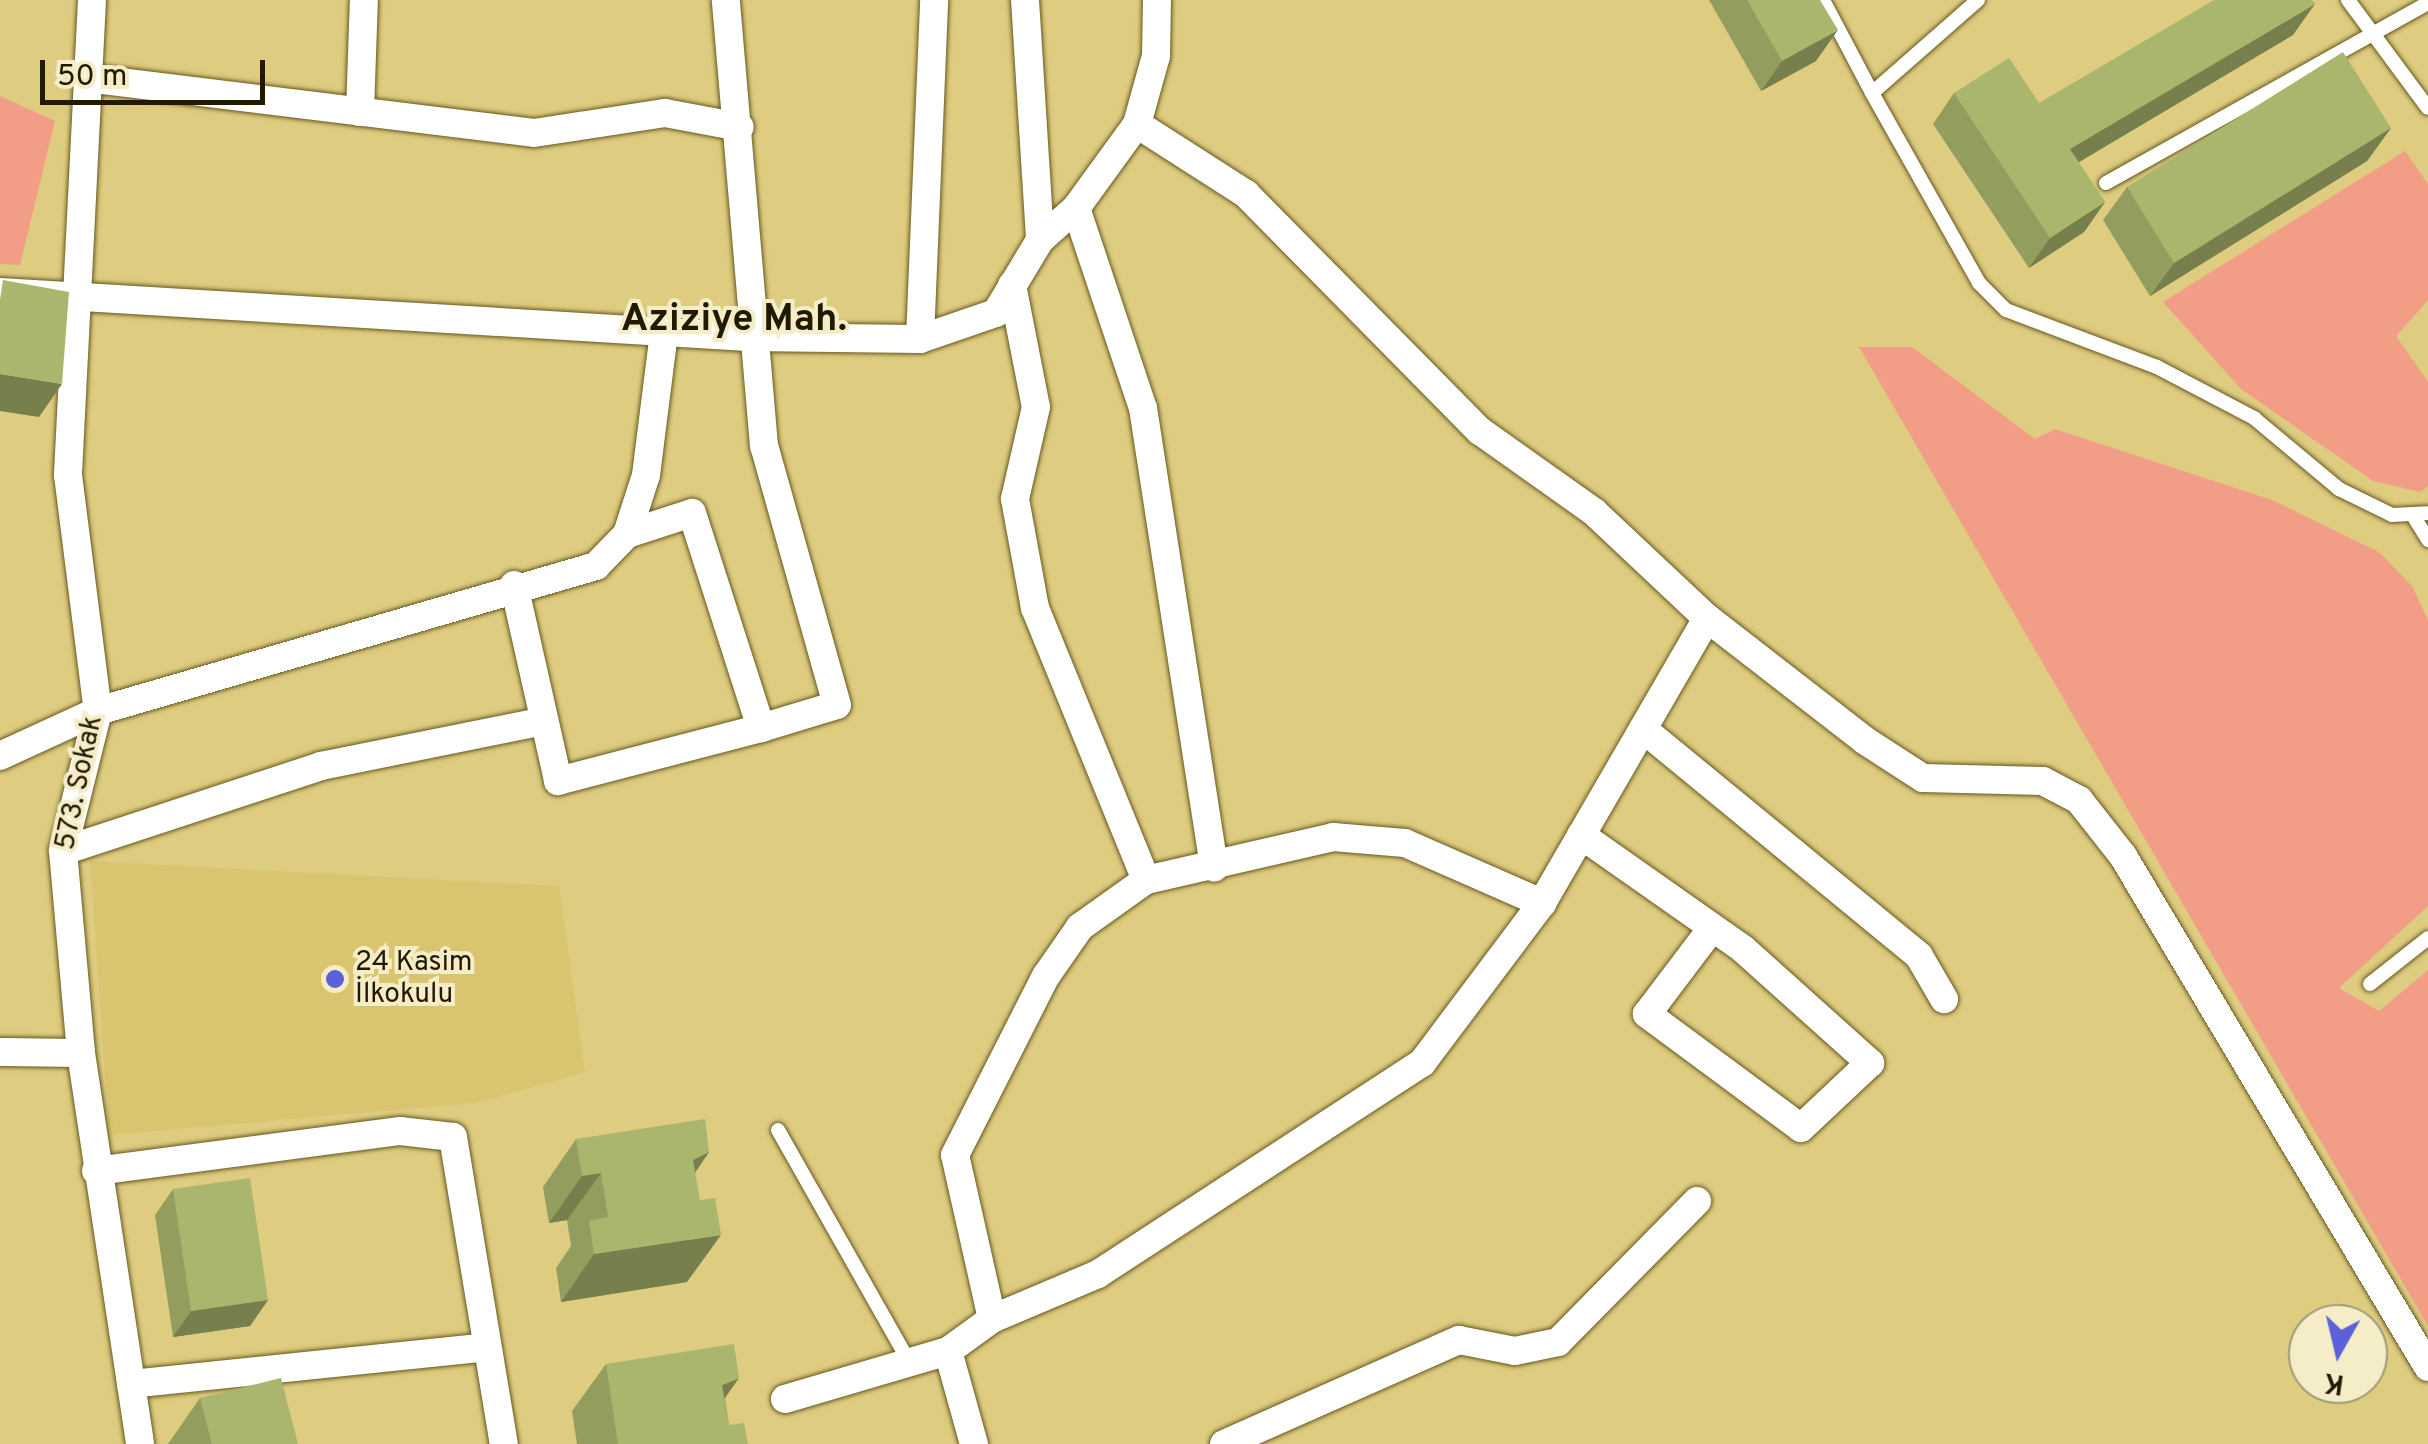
<!DOCTYPE html>
<html>
<head>
<meta charset="utf-8">
<style>
  body { margin:0 }
  #map { position:relative; width:2428px; height:1444px; overflow:hidden; background:#decc80; font-family:Overpass,sans-serif }
  div>[style] { position:absolute }
  .built>* { inset:0; background:#d9c570 }
  .green>* { inset:0; background:#f29d85 }
  .roads { filter:drop-shadow(0 0 2px #66591f) drop-shadow(0 0 2px #66591f) }
  .lane>* { height:14px; margin:-7px; padding:0 7px; transform-origin:7px; border-radius:7px; background:#fff }
  .street>* { height:28px; margin:-14px; padding:0 14px; transform-origin:14px; border-radius:14px; background:#fff }
  .wall>* { inset:0; background:#929d5e }
  .shaded-wall>* { inset:0; background:#777f4c }
  .building>* { inset:0; background:#aab66d }
  .dots>* { width:28px; height:28px; translate:-50% -50%; box-sizing:border-box; border:5px solid #f5edc8; border-radius:50% }
  span { translate:-50% -50%; white-space:nowrap; text-align:center; line-height:1.15; -webkit-text-stroke:8px #f5edc8; paint-order:stroke }
  .street-label { font-size:28px; color:#211a00 }
  .poi-label { font-size:28px; color:#211a00 }
  .left { translate:0 -50%; text-align:left }
  .district-label { font-size:38px; color:#211a00; font-weight:700 }
  .north { position:absolute; left:2288px; top:1304px; width:100px; height:100px; box-sizing:border-box; background:#f5edc8; border:2px solid #a09978; border-radius:50%; rotate:188deg; font-size:28px; font-weight:700; line-height:40px; text-align:center; color:#211a00 }
  .north::after { content:''; display:block; margin:auto; width:35px; height:45px; background:#5b61d9; clip-path:polygon(50% 0,100% 100%,50% 72%,0 100%) }
  .scale { position:absolute; left:40px; top:60px; width:225px; height:45px; box-sizing:border-box; border:5px solid #211a00; border-top:0; padding-left:12px; font-size:30px; line-height:35px; white-space:nowrap; color:#211a00; -webkit-text-stroke:8px #f5edc8; paint-order:stroke }
</style>
</head>
<body>
<div id="map">
  <div class="built">
    <i style="clip-path:polygon(90px 861px,559px 886px,585px 1072px,476px 1103px,109px 1135px)"></i>
  </div>
  <div class="green">
    <i style="clip-path:polygon(0 96px,55px 121px,20px 265px,0 264px)"></i>
    <i style="clip-path:polygon(2405px 151px,2428px 184px,2428px 300px,2396px 336px,2428px 382px,2428px 486px,2420px 492px,2373px 481px,2241px 389px,2163px 302px)"></i>
    <i style="clip-path:polygon(1859px 347px,1912px 347px,2035px 439px,2055px 429px,2272px 500px,2379px 552px,2412px 586px,2428px 620px,2428px 906px,2339px 988px,2379px 1011px,2428px 970px,2428px 1326px)"></i>
  </div>
  <div class="roads">
    <div class="lane">
      <i style="left:1823px;top:0;width:105px;rotate:62.2deg"></i>
      <i style="left:1978px;top:0;width:141px;rotate:138.7deg"></i>
      <i style="left:1872px;top:93px;width:218px;rotate:60.6deg"></i>
      <i style="left:1979px;top:283px;width:38px;rotate:45deg"></i>
      <i style="left:2006px;top:310px;width:161px;rotate:20.7deg"></i>
      <i style="left:2157px;top:367px;width:110px;rotate:27.7deg"></i>
      <i style="left:2254px;top:418px;width:111px;rotate:39.9deg"></i>
      <i style="left:2339px;top:489px;width:59px;rotate:26.1deg"></i>
      <i style="left:2392px;top:515px;width:36px;rotate:-3deg"></i>
      <i style="left:2348px;top:0;width:134px;rotate:53.5deg"></i>
      <i style="left:2106px;top:183px;width:369px;rotate:-29.2deg"></i>
      <i style="left:2412px;top:514px;width:31px;rotate:58deg"></i>
      <i style="left:2370px;top:984px;width:74px;rotate:-38.4deg"></i>
      <i style="left:778px;top:1130px;width:266px;rotate:60.5deg"></i>
    </div>
    <div class="street">
      <i style="left:92px;top:0;width:476px;rotate:92.9deg"></i>
      <i style="left:68px;top:475px;width:238px;rotate:82.8deg"></i>
      <i style="left:98px;top:711px;width:144px;rotate:104deg"></i>
      <i style="left:63px;top:851px;width:203px;rotate:84.9deg"></i>
      <i style="left:81px;top:1053px;width:395px;rotate:81.4deg"></i>
      <i style="left:1025px;top:0;width:240px;rotate:86.4deg"></i>
      <i style="left:87px;top:78px;width:450px;rotate:7deg"></i>
      <i style="left:534px;top:133px;width:133px;rotate:-8.7deg"></i>
      <i style="left:665px;top:113px;width:76px;rotate:10.6deg"></i>
      <i style="left:360px;top:112px;width:112px;rotate:-88deg"></i>
      <i style="left:1137px;top:124px;width:130px;rotate:32.7deg"></i>
      <i style="left:1246px;top:194px;width:333px;rotate:45.4deg"></i>
      <i style="left:1480px;top:431px;width:140px;rotate:35.4deg"></i>
      <i style="left:1594px;top:512px;width:155px;rotate:43.2deg"></i>
      <i style="left:1707px;top:618px;width:199px;rotate:37.8deg"></i>
      <i style="left:1864px;top:740px;width:70px;rotate:32.8deg"></i>
      <i style="left:1923px;top:778px;width:120px;rotate:1.4deg"></i>
      <i style="left:2043px;top:781px;width:41px;rotate:27.8deg"></i>
      <i style="left:2079px;top:800px;width:71px;rotate:51.8deg"></i>
      <i style="left:2123px;top:856px;width:595px;rotate:59.17deg"></i>
      <i style="left:1076px;top:208px;width:211px;rotate:71.5deg"></i>
      <i style="left:1143px;top:408px;width:465px;rotate:81.2deg"></i>
      <i style="left:1012px;top:285px;width:124px;rotate:78.9deg"></i>
      <i style="left:1036px;top:407px;width:94px;rotate:102.9deg"></i>
      <i style="left:1015px;top:499px;width:111px;rotate:79.6deg"></i>
      <i style="left:1035px;top:608px;width:294px;rotate:67.8deg"></i>
      <i style="left:0;top:292px;width:749px;rotate:3.44deg"></i>
      <i style="left:748px;top:337px;width:172px;rotate:0.7deg"></i>
      <i style="left:920px;top:339px;width:80px;rotate:-18.9deg"></i>
      <i style="left:996px;top:313px;width:85px;rotate:-58.9deg"></i>
      <i style="left:1040px;top:240px;width:48px;rotate:-41.6deg"></i>
      <i style="left:1076px;top:208px;width:104px;rotate:-54deg"></i>
      <i style="left:1137px;top:124px;width:71px;rotate:-74.4deg"></i>
      <i style="left:1156px;top:56px;width:56px;rotate:-89deg"></i>
      <i style="left:920px;top:339px;width:339px;rotate:-87.6deg"></i>
      <i style="left:627px;top:534px;width:68px;rotate:-17.9deg"></i>
      <i style="left:692px;top:513px;width:226px;rotate:72.2deg"></i>
      <i style="left:761px;top:728px;width:79px;rotate:-16.8deg"></i>
      <i style="left:837px;top:705px;width:269px;rotate:-105.7deg"></i>
      <i style="left:764px;top:446px;width:448px;rotate:-94.9deg"></i>
      <i style="left:514px;top:585px;width:201px;rotate:77.3deg"></i>
      <i style="left:558px;top:781px;width:210px;rotate:-14.6deg"></i>
      <i style="left:1643px;top:729px;width:357px;rotate:39.4deg"></i>
      <i style="left:1919px;top:956px;width:50px;rotate:59.8deg"></i>
      <i style="left:0;top:756px;width:108px;rotate:-24.7deg"></i>
      <i style="left:98px;top:711px;width:519px;rotate:-16.23deg"></i>
      <i style="left:596px;top:566px;width:45px;rotate:-45.9deg"></i>
      <i style="left:627px;top:534px;width:62px;rotate:-72.1deg"></i>
      <i style="left:646px;top:475px;width:143px;rotate:-82.8deg"></i>
      <i style="left:1581px;top:835px;width:198px;rotate:35.1deg"></i>
      <i style="left:1743px;top:949px;width:171px;rotate:41.9deg"></i>
      <i style="left:1870px;top:1063px;width:95px;rotate:136.7deg"></i>
      <i style="left:1801px;top:1128px;width:192px;rotate:-143.5deg"></i>
      <i style="left:1647px;top:1014px;width:108px;rotate:-52.9deg"></i>
      <i style="left:63px;top:851px;width:272px;rotate:-18.2deg"></i>
      <i style="left:321px;top:766px;width:222px;rotate:-11.4deg"></i>
      <i style="left:0;top:1052px;width:81px;rotate:0.7deg"></i>
      <i style="left:96px;top:1171px;width:307px;rotate:-7.5deg"></i>
      <i style="left:400px;top:1131px;width:53px;rotate:6.5deg"></i>
      <i style="left:453px;top:1137px;width:311px;rotate:80.6deg"></i>
      <i style="left:992px;top:1319px;width:168px;rotate:-102.7deg"></i>
      <i style="left:955px;top:1155px;width:201px;rotate:-63.1deg"></i>
      <i style="left:1046px;top:976px;width:60px;rotate:-55.2deg"></i>
      <i style="left:1080px;top:927px;width:81px;rotate:-35.5deg"></i>
      <i style="left:1146px;top:880px;width:192px;rotate:-12.9deg"></i>
      <i style="left:1333px;top:837px;width:72px;rotate:4.8deg"></i>
      <i style="left:1405px;top:843px;width:150px;rotate:23.7deg"></i>
      <i style="left:948px;top:1351px;width:97px;rotate:74.4deg"></i>
      <i style="left:131px;top:1384px;width:358px;rotate:-5.9deg"></i>
      <i style="left:785px;top:1399px;width:170px;rotate:-16.4deg"></i>
      <i style="left:948px;top:1351px;width:54px;rotate:-36deg"></i>
      <i style="left:992px;top:1319px;width:115px;rotate:-23deg"></i>
      <i style="left:1098px;top:1274px;width:387px;rotate:-33.1deg"></i>
      <i style="left:1422px;top:1063px;width:200px;rotate:-53.1deg"></i>
      <i style="left:1542px;top:903px;width:329px;rotate:-59.9deg"></i>
      <i style="left:1224px;top:1444px;width:257px;rotate:-23.9deg"></i>
      <i style="left:1459px;top:1340px;width:57px;rotate:11.1deg"></i>
      <i style="left:1515px;top:1351px;width:44px;rotate:-11.8deg"></i>
      <i style="left:1558px;top:1342px;width:198px;rotate:-45.4deg"></i>
    </div>
  </div>
  <div class="wall">
    <i style="clip-path:polygon(1709px 0,1820px 0,1816px 61px,1761px 91px)"></i>
    <i style="clip-path:polygon(2293px 35px,2078px 162px,2105px 202px,2084px 232px,2029px 268px,1933px 124px,1954px 93px,2039px 103px)"></i>
    <i style="clip-path:polygon(2391px 128px,2367px 161px,2150px 296px,2103px 220px,2127px 187px)"></i>
    <i style="clip-path:polygon(576px 1139px,709px 1152px,695px 1173px,687px 1282px,561px 1302px,556px 1268px,571px 1246px,567px 1220px,549px 1223px,543px 1187px)"></i>
    <i style="clip-path:polygon(173px 1189px,268px 1300px,250px 1326px,173px 1337px,155px 1215px)"></i>
    <i style="clip-path:polygon(606px 1364px,725px 1398px,729px 1425px,748px 1444px,577px 1444px,572px 1411px)"></i>
    <i style="clip-path:polygon(200px 1398px,298px 1444px,168px 1444px)"></i>
  </div>
  <div class="shaded-wall">
    <i style="clip-path:polygon(2315px 4px,2293px 35px,2049px 180px,2070px 149px)"></i>
    <i style="clip-path:polygon(1838px 30px,1816px 61px,1761px 91px,1782px 61px)"></i>
    <i style="clip-path:polygon(2391px 128px,2367px 161px,2150px 296px,2174px 263px)"></i>
    <i style="clip-path:polygon(2105px 202px,2084px 232px,2029px 268px,2050px 238px)"></i>
    <i style="clip-path:polygon(0 374px,62px 384px,39px 417px,0 411px)"></i>
    <i style="clip-path:polygon(709px 1152px,676px 1200px,693px 1160px)"></i>
    <i style="clip-path:polygon(601px 1173px,567px 1220px,549px 1223px,582px 1176px)"></i>
    <i style="clip-path:polygon(721px 1235px,687px 1282px,561px 1302px,594px 1254px)"></i>
    <i style="clip-path:polygon(268px 1300px,250px 1326px,173px 1337px,191px 1311px)"></i>
    <i style="clip-path:polygon(739px 1378px,706px 1425px,722px 1385px)"></i>
  </div>
  <div class="building">
    <i style="clip-path:polygon(1747px 0,1820px 0,1838px 30px,1782px 61px)"></i>
    <i style="clip-path:polygon(2214px 0,2312px 0,2315px 4px,2070px 149px,2105px 202px,2050px 238px,1954px 93px,2009px 58px,2039px 103px)"></i>
    <i style="clip-path:polygon(2343px 52px,2391px 128px,2174px 263px,2127px 187px)"></i>
    <i style="clip-path:polygon(3px 280px,69px 292px,62px 384px,0 374px,0 300px)"></i>
    <i style="clip-path:polygon(705px 1119px,709px 1152px,693px 1160px,700px 1200px,715px 1198px,721px 1235px,594px 1254px,589px 1221px,608px 1217px,601px 1173px,582px 1176px,576px 1139px)"></i>
    <i style="clip-path:polygon(250px 1178px,268px 1300px,191px 1311px,173px 1189px)"></i>
    <i style="clip-path:polygon(734px 1344px,739px 1378px,722px 1385px,729px 1425px,744px 1423px,748px 1444px,618px 1444px,606px 1364px)"></i>
    <i style="clip-path:polygon(281px 1378px,298px 1444px,212px 1444px,200px 1398px)"></i>
  </div>
  <div class="dots">
    <i style="left:335px;top:979px;background:#5b61d9"></i>
  </div>
  <div class="street-label">
    <span style="left:80px;top:783px;rotate:-78deg">573. Sokak</span>
  </div>
  <div class="poi-label">
    <span class="left" style="left:355px;top:979px">24 Kasim<br>İlkokulu</span>
  </div>
  <div class="district-label">
    <span style="left:734px;top:321px">Aziziye Mah.</span>
  </div>
  <div class="north">K</div>
  <div class="scale">50 m</div>
</div>
</body>
</html>
